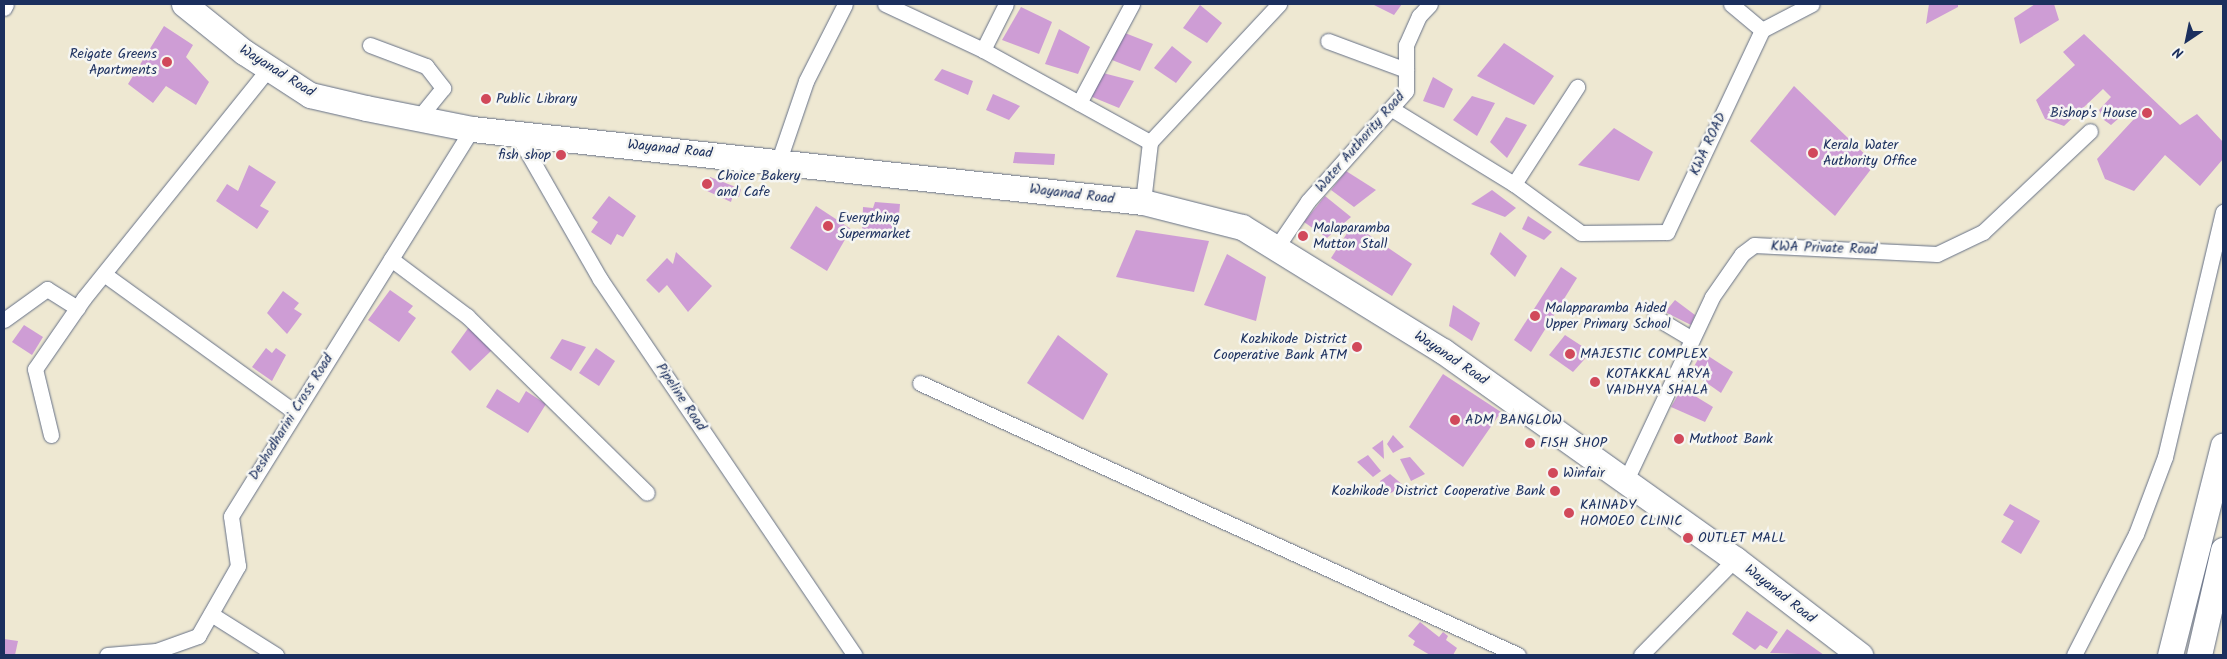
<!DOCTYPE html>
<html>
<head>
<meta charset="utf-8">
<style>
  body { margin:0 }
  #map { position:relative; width:2227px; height:659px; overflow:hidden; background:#eee8d2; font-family:Kalam,sans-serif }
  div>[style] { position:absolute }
  .building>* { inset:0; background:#ce9dd5 }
  .roads { filter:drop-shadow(0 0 1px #657087) drop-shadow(0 0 1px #657087) }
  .minor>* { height:15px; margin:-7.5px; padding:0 7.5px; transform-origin:7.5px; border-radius:7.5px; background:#fff }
  .trunk>* { height:25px; margin:-12.5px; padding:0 12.5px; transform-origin:12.5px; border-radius:12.5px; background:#fff }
  .dots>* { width:14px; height:14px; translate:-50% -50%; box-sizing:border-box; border:2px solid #f6f6f2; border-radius:50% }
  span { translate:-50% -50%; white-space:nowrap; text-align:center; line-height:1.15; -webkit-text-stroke:5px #f6f6f2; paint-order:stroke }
  .poi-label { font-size:14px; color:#1b2f5e }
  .right { translate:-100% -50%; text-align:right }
  .left { translate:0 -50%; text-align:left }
  .street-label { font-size:14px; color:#1b2f5e }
  .frame { position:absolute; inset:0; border:5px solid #1b2f5e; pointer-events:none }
  .north { position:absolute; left:2162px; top:15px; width:50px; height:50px; -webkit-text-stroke:4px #f6f6f2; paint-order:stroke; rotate:214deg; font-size:14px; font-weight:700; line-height:20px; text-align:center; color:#1b2f5e }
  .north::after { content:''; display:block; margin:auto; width:18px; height:22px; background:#1b2f5e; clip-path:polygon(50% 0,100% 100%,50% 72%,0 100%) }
</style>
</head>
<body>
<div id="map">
  <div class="building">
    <i style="clip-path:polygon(1372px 4px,1402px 4px,1394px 15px)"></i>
    <i style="clip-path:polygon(1929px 4px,1958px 4px,1958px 7px,1926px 24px)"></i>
    <i style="clip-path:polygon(2035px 4px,2054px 4px,2059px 20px,2020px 44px,2014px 18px)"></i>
    <i style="clip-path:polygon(1200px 5px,1222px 23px,1207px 43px,1183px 28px)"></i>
    <i style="clip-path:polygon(1021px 7px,1052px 22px,1039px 54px,1002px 40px)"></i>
    <i style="clip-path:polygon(164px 26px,193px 45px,186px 57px,209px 82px,196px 105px,166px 86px,153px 103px,128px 84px)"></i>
    <i style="clip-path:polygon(1059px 29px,1090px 47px,1078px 74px,1045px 64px)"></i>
    <i style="clip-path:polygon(1125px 33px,1153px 44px,1140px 71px,1112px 60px)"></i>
    <i style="clip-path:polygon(2084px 34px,2180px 125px,2197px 114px,2223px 142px,2223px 159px,2200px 186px,2165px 155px,2134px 191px,2105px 179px,2097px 159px,2134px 119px,2126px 112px,2111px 125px,2104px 120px,2099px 110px,2111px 97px,2103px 89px,2064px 126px,2045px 119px,2036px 100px,2075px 65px,2063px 52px)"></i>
    <i style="clip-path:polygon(1504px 43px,1554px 76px,1534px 105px,1477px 76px)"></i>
    <i style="clip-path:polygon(1172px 46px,1192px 62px,1176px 83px,1154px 68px)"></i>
    <i style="clip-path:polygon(942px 69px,973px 81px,968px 95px,934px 80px)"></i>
    <i style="clip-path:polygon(1103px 73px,1134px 81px,1119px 108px,1090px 96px)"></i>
    <i style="clip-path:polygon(1433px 77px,1453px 89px,1444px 108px,1423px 101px)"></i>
    <i style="clip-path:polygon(1794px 86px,1875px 164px,1835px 216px,1750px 141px)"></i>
    <i style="clip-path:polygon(993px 94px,1020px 106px,1009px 120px,986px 110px)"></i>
    <i style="clip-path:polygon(1472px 96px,1495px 103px,1477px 136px,1453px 120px)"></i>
    <i style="clip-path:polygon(1506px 117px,1527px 125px,1507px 158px,1490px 142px)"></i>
    <i style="clip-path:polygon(1614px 128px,1653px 152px,1639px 181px,1578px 165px)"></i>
    <i style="clip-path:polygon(1015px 152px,1055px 154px,1054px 165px,1013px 163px)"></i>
    <i style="clip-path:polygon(249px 165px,276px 182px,260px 206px,269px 211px,257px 229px,216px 201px,227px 184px,238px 191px)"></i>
    <i style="clip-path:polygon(1346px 171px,1376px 190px,1354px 207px,1331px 190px)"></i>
    <i style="clip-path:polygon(710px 177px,741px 189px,739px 197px,733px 195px,731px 202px,705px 190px)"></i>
    <i style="clip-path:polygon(1492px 190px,1516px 208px,1505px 217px,1471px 204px)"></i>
    <i style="clip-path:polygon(609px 196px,636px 216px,623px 237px,617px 234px,611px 245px,591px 232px,598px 222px,592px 218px)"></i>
    <i style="clip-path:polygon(1325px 196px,1351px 217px,1327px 238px,1304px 222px)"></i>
    <i style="clip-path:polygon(875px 202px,900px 204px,897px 238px,862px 234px,863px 207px,873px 208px)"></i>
    <i style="clip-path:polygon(816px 206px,851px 229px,827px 271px,790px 248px)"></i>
    <i style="clip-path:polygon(1528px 216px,1552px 232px,1544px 240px,1522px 229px)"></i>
    <i style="clip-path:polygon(1353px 224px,1412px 264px,1392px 296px,1331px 258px)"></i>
    <i style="clip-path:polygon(1136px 230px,1209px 241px,1194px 292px,1116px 277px)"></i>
    <i style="clip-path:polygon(1500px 232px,1527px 256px,1515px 277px,1490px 254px)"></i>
    <i style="clip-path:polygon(676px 252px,712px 286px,688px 312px,667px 285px,659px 293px,646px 280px,667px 258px,673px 264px)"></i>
    <i style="clip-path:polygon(1227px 254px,1266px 277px,1256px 321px,1204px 305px)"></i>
    <i style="clip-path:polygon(1561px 267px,1577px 278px,1531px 352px,1514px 340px)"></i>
    <i style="clip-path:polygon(390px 290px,413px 306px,408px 312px,416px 318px,399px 342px,368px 320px)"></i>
    <i style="clip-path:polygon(283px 291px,299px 303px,294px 309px,302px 314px,287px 334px,267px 313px)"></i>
    <i style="clip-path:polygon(1675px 300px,1695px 315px,1691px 325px,1665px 312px)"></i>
    <i style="clip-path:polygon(1453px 305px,1480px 323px,1472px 341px,1449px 326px)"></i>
    <i style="clip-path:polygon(24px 325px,43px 337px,32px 355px,12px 342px)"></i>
    <i style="clip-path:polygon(469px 327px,492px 350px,470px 371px,451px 352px)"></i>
    <i style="clip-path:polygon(1058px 335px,1108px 374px,1083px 420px,1027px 383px)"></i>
    <i style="clip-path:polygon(1565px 335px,1591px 352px,1573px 372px,1549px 355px)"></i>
    <i style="clip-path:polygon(562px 339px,586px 347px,571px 371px,550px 358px)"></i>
    <i style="clip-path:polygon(266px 348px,272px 353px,276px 348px,286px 355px,272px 381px,252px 367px)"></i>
    <i style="clip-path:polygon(596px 348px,615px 361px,599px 386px,579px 373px)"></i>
    <i style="clip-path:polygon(1702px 352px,1733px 372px,1721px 393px,1691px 372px)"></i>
    <i style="clip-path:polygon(1443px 374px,1501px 412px,1463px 467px,1409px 427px)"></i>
    <i style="clip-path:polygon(1682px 388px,1713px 407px,1705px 422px,1671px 407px)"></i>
    <i style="clip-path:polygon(497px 389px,519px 403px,526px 391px,546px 404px,528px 433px,486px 407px)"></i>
    <i style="clip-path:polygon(1393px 435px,1404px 447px,1393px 453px,1387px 444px)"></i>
    <i style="clip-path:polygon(1383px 440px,1384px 459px,1372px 448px)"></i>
    <i style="clip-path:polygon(1368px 455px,1381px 471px,1373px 477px,1357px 462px)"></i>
    <i style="clip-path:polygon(1410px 457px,1425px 474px,1411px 481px,1400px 459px)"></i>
    <i style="clip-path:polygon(1390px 474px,1404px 486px,1389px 494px,1380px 481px)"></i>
    <i style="clip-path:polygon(2010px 504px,2040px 521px,2021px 554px,2001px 542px,2014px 521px,2003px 515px)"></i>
    <i style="clip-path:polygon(1747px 611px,1778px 632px,1767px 649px,1760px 645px,1755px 650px,1732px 634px)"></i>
    <i style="clip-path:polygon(1420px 622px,1439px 637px,1443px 632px,1448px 636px,1446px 640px,1457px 648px,1453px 655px,1430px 655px,1413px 645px,1415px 641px,1408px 636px)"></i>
    <i style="clip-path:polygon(1787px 629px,1824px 655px,1770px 653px)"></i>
    <i style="clip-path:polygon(4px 639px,18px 641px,15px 655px,4px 655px)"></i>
  </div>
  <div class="roads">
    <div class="minor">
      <i style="left:885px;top:4px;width:108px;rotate:25.1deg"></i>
      <i style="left:983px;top:50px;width:191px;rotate:28.9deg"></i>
      <i style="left:1150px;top:142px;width:60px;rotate:96.7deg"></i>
      <i style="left:1731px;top:4px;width:40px;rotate:40deg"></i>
      <i style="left:4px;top:8px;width:4px;rotate:-63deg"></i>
      <i style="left:1328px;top:41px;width:83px;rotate:20.4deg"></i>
      <i style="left:370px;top:45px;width:60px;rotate:20.6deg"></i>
      <i style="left:426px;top:66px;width:28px;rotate:52deg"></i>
      <i style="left:443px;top:88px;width:38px;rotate:129deg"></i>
      <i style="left:983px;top:50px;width:51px;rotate:-63.4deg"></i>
      <i style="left:1079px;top:103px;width:112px;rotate:-61.8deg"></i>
      <i style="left:1392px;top:109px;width:143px;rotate:31.6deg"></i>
      <i style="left:1514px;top:184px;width:83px;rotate:36.2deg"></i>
      <i style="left:1581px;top:233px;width:86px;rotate:-0.7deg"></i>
      <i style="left:1667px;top:232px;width:223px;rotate:-64.8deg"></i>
      <i style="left:1762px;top:30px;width:56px;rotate:-27.5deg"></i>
      <i style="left:517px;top:134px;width:167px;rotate:60.2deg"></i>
      <i style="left:600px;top:279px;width:454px;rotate:55.9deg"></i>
      <i style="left:1150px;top:142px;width:189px;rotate:-46.9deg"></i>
      <i style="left:779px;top:160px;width:83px;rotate:-71.1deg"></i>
      <i style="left:806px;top:81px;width:86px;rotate:-63.1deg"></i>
      <i style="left:1514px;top:184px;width:116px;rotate:-57deg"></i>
      <i style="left:1278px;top:245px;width:53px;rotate:-55.7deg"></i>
      <i style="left:1308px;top:201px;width:147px;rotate:-48.3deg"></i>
      <i style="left:1406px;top:91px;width:46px;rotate:-90deg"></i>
      <i style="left:1406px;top:45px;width:32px;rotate:-66deg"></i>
      <i style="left:1419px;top:16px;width:16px;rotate:-47deg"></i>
      <i style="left:391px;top:259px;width:95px;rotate:36.9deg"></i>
      <i style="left:467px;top:316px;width:252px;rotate:44.5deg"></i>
      <i style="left:104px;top:274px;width:233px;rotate:35.9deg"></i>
      <i style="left:1655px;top:317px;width:43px;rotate:30.7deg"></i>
      <i style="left:4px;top:320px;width:53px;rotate:-35.8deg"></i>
      <i style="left:47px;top:289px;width:36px;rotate:32deg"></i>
      <i style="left:920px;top:383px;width:657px;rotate:24.46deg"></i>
      <i style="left:51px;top:435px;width:68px;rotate:-103.6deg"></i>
      <i style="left:35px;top:369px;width:86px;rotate:-55.4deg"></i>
      <i style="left:84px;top:298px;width:295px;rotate:-51.2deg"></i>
      <i style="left:1626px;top:480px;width:202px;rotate:-64.8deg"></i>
      <i style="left:1712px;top:297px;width:52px;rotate:-55.1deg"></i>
      <i style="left:1742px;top:254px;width:15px;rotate:-37deg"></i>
      <i style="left:1754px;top:245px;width:183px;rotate:2.8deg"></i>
      <i style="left:1937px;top:254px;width:51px;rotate:-25.6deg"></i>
      <i style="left:1983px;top:232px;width:147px;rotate:-43.3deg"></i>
      <i style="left:211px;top:614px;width:77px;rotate:32.2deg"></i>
      <i style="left:107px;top:655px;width:49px;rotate:-4.7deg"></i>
      <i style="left:156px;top:651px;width:45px;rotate:-19.7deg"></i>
      <i style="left:198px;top:636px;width:81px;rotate:-60.3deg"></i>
      <i style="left:238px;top:566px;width:50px;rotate:-98deg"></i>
      <i style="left:231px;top:516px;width:456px;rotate:-58.1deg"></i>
      <i style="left:1641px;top:655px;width:134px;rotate:-45.6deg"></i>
      <i style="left:2074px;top:655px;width:136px;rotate:-62.9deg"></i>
      <i style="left:2136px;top:534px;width:82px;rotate:-69.4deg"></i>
      <i style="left:2165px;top:457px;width:252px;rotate:-76.7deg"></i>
    </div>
    <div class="trunk">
      <i style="left:184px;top:4px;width:77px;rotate:38.7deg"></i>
      <i style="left:244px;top:52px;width:79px;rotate:33.1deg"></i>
      <i style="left:310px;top:95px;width:57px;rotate:13.1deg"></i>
      <i style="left:366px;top:108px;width:108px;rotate:11.2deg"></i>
      <i style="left:472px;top:129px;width:675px;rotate:6.21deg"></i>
      <i style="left:1143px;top:202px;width:102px;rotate:14.2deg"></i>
      <i style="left:1242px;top:227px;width:236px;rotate:31.7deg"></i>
      <i style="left:1443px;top:351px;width:359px;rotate:35.5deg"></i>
      <i style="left:1735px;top:559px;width:158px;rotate:37.5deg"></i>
      <i style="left:2170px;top:655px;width:216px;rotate:-75.8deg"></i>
      <i style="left:2199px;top:655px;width:108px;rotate:-77.1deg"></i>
    </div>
  </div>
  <div class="dots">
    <i style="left:167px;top:62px;background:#d1495b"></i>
    <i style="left:486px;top:99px;background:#d1495b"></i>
    <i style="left:2147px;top:113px;background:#d1495b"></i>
    <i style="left:1813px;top:153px;background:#d1495b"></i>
    <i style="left:561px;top:155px;background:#d1495b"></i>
    <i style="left:707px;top:184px;background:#d1495b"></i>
    <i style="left:828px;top:226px;background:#d1495b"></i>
    <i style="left:1303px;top:236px;background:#d1495b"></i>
    <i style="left:1535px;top:316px;background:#d1495b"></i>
    <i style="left:1357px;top:347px;background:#d1495b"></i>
    <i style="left:1570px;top:354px;background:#d1495b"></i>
    <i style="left:1595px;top:382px;background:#d1495b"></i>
    <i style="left:1455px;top:420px;background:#d1495b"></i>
    <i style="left:1679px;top:439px;background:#d1495b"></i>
    <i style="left:1530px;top:443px;background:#d1495b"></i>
    <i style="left:1553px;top:473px;background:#d1495b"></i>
    <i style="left:1555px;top:491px;background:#d1495b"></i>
    <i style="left:1569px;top:513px;background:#d1495b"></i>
    <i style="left:1688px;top:538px;background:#d1495b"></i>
  </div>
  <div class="poi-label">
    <span class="right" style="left:157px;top:62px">Reigate Greens<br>Apartments</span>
    <span class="left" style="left:496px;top:99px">Public Library</span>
    <span class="right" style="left:2137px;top:113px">Bishop's House</span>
    <span class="left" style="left:1823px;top:153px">Kerala Water<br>Authority Office</span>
    <span class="right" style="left:551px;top:155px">fish shop</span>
    <span class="left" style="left:717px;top:184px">Choice Bakery<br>and Cafe</span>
    <span class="left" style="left:838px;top:226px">Everything<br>Supermarket</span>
    <span class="left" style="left:1313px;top:236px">Malaparamba<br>Mutton Stall</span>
    <span class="left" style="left:1545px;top:316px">Malapparamba Aided<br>Upper Primary School</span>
    <span class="right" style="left:1347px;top:347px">Kozhikode District<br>Cooperative Bank ATM</span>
    <span class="left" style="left:1580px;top:354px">MAJESTIC COMPLEX</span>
    <span class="left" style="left:1606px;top:382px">KOTAKKAL ARYA<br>VAIDHYA SHALA</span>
    <span class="left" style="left:1465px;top:420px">ADM BANGLOW</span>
    <span class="left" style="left:1689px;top:439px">Muthoot Bank</span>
    <span class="left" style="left:1540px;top:443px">FISH SHOP</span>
    <span class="left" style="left:1563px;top:473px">Winfair</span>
    <span class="right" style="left:1545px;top:491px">Kozhikode District Cooperative Bank</span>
    <span class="left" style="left:1580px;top:513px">KAINADY<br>HOMOEO CLINIC</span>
    <span class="left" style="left:1698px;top:538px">OUTLET MALL</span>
  </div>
  <div class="street-label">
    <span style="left:277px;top:71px;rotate:32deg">Wayanad Road</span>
    <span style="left:1360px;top:142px;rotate:-49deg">Water Authority Road</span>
    <span style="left:1708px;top:144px;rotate:-65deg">KWA ROAD</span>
    <span style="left:670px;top:149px;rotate:6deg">Wayanad Road</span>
    <span style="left:1072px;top:194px;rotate:7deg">Wayanad Road</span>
    <span style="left:1824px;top:248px;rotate:2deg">KWA Private Road</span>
    <span style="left:1451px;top:358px;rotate:34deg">Wayanad Road</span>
    <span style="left:681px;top:397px;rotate:56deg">Pipeline Road</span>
    <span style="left:291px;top:417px;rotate:-58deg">Deshodharini Cross Road</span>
    <span style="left:1780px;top:594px;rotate:38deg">Wayanad Road</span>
  </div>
  <div class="frame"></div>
  <div class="north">N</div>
</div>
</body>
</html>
